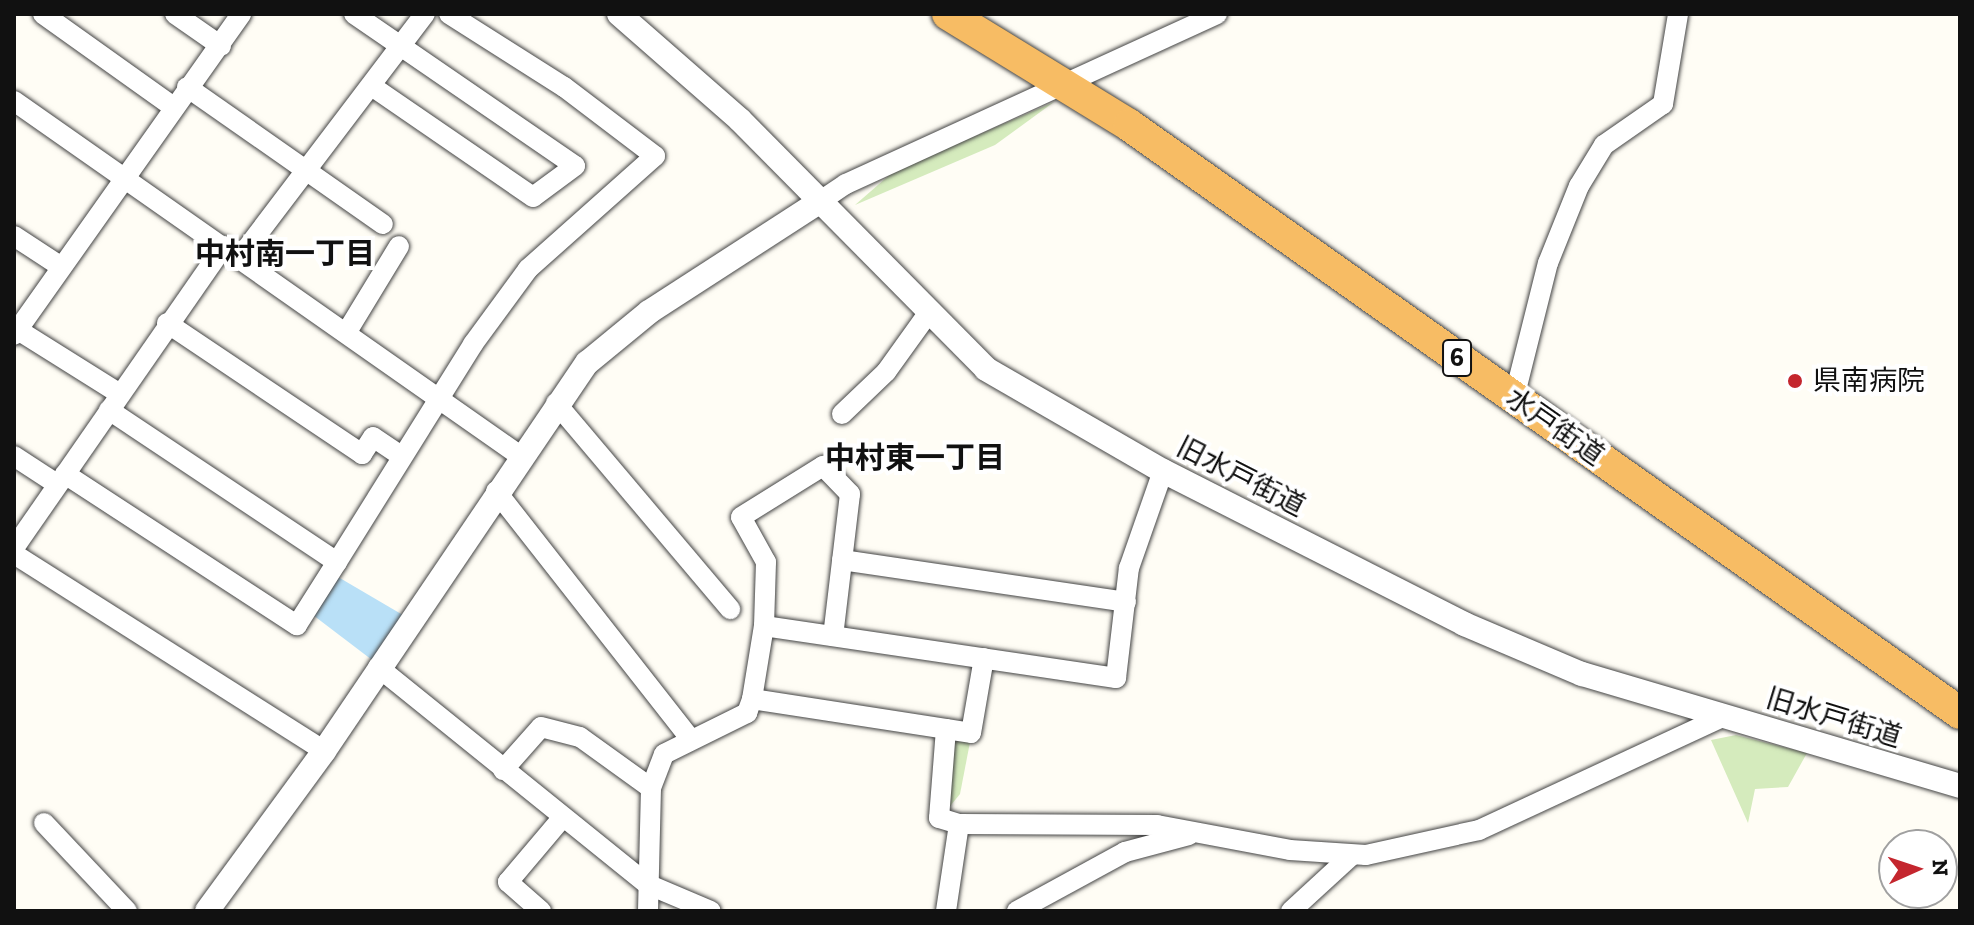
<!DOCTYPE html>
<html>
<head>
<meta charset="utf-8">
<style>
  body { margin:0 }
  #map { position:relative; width:1974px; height:925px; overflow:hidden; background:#fffdf5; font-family:"Zilla Slab","Noto Sans JP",serif }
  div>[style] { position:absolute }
  .green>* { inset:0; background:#d5ebbd }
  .water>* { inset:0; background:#b9e0f7 }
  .roads { filter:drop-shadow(0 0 2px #444) drop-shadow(0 0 2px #444) }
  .minor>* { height:20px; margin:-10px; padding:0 10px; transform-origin:10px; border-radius:10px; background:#fff }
  .tertiary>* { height:24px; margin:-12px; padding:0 12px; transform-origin:12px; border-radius:12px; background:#fff }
  .trunk>* { height:32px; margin:-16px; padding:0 16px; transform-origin:16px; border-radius:16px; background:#f7bc64 }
  .dots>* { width:22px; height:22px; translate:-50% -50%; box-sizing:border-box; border:4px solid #fff; border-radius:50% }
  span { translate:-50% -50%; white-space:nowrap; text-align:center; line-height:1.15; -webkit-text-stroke:8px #fff; paint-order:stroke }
  .shield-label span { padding:2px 6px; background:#fff; border:2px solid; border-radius:6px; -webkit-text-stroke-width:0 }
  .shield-label { font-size:26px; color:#111; font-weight:700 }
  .poi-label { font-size:28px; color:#111 }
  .left { translate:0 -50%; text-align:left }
  .street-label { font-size:28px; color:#111 }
  .neighbourhood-label { font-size:30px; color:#111; font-weight:700 }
  .frame { position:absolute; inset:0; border:16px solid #111; pointer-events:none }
  .north { position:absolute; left:1878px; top:829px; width:80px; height:80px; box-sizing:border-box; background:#fff; border:2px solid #a0a0a0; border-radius:50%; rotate:87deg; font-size:22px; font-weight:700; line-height:32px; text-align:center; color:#111 }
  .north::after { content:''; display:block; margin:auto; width:28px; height:36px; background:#c4262e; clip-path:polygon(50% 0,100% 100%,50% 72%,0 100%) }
</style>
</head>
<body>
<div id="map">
  <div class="green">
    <i style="clip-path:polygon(1054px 102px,995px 145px,855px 205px,894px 171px)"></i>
    <i style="clip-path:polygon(949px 733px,971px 737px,960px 794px,943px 815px)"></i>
    <i style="clip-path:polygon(1736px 735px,1807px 753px,1788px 787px,1755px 789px,1748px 823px,1711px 740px)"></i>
  </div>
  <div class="water">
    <i style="clip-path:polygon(333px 574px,408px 618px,376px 663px,309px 612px)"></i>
  </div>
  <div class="roads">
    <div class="minor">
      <i style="left:43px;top:14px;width:158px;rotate:35.5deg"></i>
      <i style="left:175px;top:14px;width:56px;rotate:34.8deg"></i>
      <i style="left:354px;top:14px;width:268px;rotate:34.5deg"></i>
      <i style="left:575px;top:166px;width:52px;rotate:143.6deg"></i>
      <i style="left:533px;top:197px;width:194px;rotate:-145.5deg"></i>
      <i style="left:187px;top:87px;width:239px;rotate:35deg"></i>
      <i style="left:14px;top:101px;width:617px;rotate:35.03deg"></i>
      <i style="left:819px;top:202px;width:32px;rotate:-34deg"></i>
      <i style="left:846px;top:184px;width:408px;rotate:-24.6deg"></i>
      <i style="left:14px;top:236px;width:55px;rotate:33.1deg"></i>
      <i style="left:241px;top:256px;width:304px;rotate:-52.8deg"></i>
      <i style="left:167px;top:323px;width:235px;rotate:33.9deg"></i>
      <i style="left:362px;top:454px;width:20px;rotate:-57deg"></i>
      <i style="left:373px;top:437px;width:34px;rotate:34deg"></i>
      <i style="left:18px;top:330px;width:120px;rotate:32.1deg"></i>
      <i style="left:348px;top:330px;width:98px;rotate:-58.7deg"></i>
      <i style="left:14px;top:335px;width:393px;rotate:-54.7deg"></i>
      <i style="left:1514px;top:398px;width:139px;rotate:-75.9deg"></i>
      <i style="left:1548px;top:263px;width:83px;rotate:-68.1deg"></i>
      <i style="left:1579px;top:186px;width:48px;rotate:-58.6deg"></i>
      <i style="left:1604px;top:145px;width:72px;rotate:-34.8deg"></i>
      <i style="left:1663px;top:104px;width:91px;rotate:-80.5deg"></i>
      <i style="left:556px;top:403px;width:270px;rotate:49.8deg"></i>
      <i style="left:109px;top:410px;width:274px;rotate:33.7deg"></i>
      <i style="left:337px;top:562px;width:257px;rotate:-58deg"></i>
      <i style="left:473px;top:344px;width:93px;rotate:-53.7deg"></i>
      <i style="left:528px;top:269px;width:170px;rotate:-41.7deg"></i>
      <i style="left:655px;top:156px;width:114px;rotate:-142.8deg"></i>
      <i style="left:564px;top:87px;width:136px;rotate:-147.6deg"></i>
      <i style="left:842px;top:414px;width:61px;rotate:-43.7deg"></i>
      <i style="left:886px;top:372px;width:70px;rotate:-54.3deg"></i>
      <i style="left:14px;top:456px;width:51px;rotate:33.1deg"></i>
      <i style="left:65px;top:474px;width:277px;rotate:33.1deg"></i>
      <i style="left:297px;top:625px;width:75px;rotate:-57.6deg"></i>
      <i style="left:496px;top:491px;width:316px;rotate:51.9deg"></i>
      <i style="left:14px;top:548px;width:368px;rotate:-55.2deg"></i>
      <i style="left:14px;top:554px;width:367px;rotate:32.4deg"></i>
      <i style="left:842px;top:560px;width:287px;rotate:8.4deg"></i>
      <i style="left:764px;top:626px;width:356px;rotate:8.4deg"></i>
      <i style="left:1116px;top:678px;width:111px;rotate:-83.3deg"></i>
      <i style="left:1129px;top:568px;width:103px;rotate:-70.7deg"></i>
      <i style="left:378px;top:667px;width:346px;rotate:38.9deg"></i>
      <i style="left:647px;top:884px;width:69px;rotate:22.9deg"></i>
      <i style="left:752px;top:699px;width:196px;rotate:8.8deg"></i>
      <i style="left:503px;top:770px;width:57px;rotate:-48.5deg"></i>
      <i style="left:541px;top:727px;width:40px;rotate:14.4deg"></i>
      <i style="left:580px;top:737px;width:87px;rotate:35.7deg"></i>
      <i style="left:44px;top:823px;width:121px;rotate:46.7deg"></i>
      <i style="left:959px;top:824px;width:198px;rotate:0.3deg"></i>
      <i style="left:1157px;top:825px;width:135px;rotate:10.6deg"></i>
      <i style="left:1290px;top:850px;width:76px;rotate:3.8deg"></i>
      <i style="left:1366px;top:855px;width:116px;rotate:-12.5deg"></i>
      <i style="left:1479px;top:830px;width:271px;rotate:-24.9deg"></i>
      <i style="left:541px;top:911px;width:44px;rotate:-138.7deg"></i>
      <i style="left:508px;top:882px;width:84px;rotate:-49.8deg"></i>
      <i style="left:648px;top:911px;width:123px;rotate:-88.6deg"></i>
      <i style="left:651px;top:788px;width:36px;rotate:-69deg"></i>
      <i style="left:664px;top:754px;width:93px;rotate:-26.3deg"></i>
      <i style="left:747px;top:713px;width:15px;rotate:-70deg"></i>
      <i style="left:752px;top:699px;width:74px;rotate:-80.7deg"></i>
      <i style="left:764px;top:626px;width:64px;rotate:-88.2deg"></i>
      <i style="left:766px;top:562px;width:51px;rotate:-119.1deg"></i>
      <i style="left:741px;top:517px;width:97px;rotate:-31.9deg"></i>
      <i style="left:823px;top:466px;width:39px;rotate:46deg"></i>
      <i style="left:850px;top:494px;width:143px;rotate:96.8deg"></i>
      <i style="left:946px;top:911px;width:88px;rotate:-81.5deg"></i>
      <i style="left:959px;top:824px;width:21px;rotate:-163deg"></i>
      <i style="left:939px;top:818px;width:89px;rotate:-85.5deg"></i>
      <i style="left:946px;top:729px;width:25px;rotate:9deg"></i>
      <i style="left:971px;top:733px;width:76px;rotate:-80.2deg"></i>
      <i style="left:1017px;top:911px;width:123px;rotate:-28.6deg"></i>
      <i style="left:1125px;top:852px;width:66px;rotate:-14.9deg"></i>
      <i style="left:1291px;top:911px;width:80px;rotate:-42.5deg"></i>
    </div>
    <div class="tertiary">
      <i style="left:619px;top:14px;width:161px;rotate:41.2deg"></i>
      <i style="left:740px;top:120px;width:350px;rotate:45.3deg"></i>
      <i style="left:986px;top:369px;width:204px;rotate:30deg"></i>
      <i style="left:1163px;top:471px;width:338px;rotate:26.9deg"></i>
      <i style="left:1464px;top:624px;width:128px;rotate:23deg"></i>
      <i style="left:1582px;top:674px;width:394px;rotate:16.5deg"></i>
      <i style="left:207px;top:911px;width:198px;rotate:-53.8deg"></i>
      <i style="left:324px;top:751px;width:469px;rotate:-55.9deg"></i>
      <i style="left:587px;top:363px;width:80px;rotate:-39.4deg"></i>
      <i style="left:649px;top:312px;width:202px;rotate:-32.9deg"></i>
    </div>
    <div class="trunk">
      <i style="left:948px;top:14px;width:212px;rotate:31.5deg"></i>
      <i style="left:1129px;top:125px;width:1018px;rotate:35.28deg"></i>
    </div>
  </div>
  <div class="dots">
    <i style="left:1795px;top:381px;background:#c4262e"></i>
  </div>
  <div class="shield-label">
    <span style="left:1457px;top:358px">6</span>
  </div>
  <div class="poi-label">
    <span class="left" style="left:1813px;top:381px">県南病院</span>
  </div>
  <div class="street-label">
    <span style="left:1555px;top:427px;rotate:35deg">水戸街道</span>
    <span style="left:1241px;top:477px;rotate:27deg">旧水戸街道</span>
    <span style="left:1834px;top:718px;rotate:17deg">旧水戸街道</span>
  </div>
  <div class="neighbourhood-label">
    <span style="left:285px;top:254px">中村南一丁目</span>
    <span style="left:915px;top:458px">中村東一丁目</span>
  </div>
  <div class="frame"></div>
  <div class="north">N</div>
</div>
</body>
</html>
